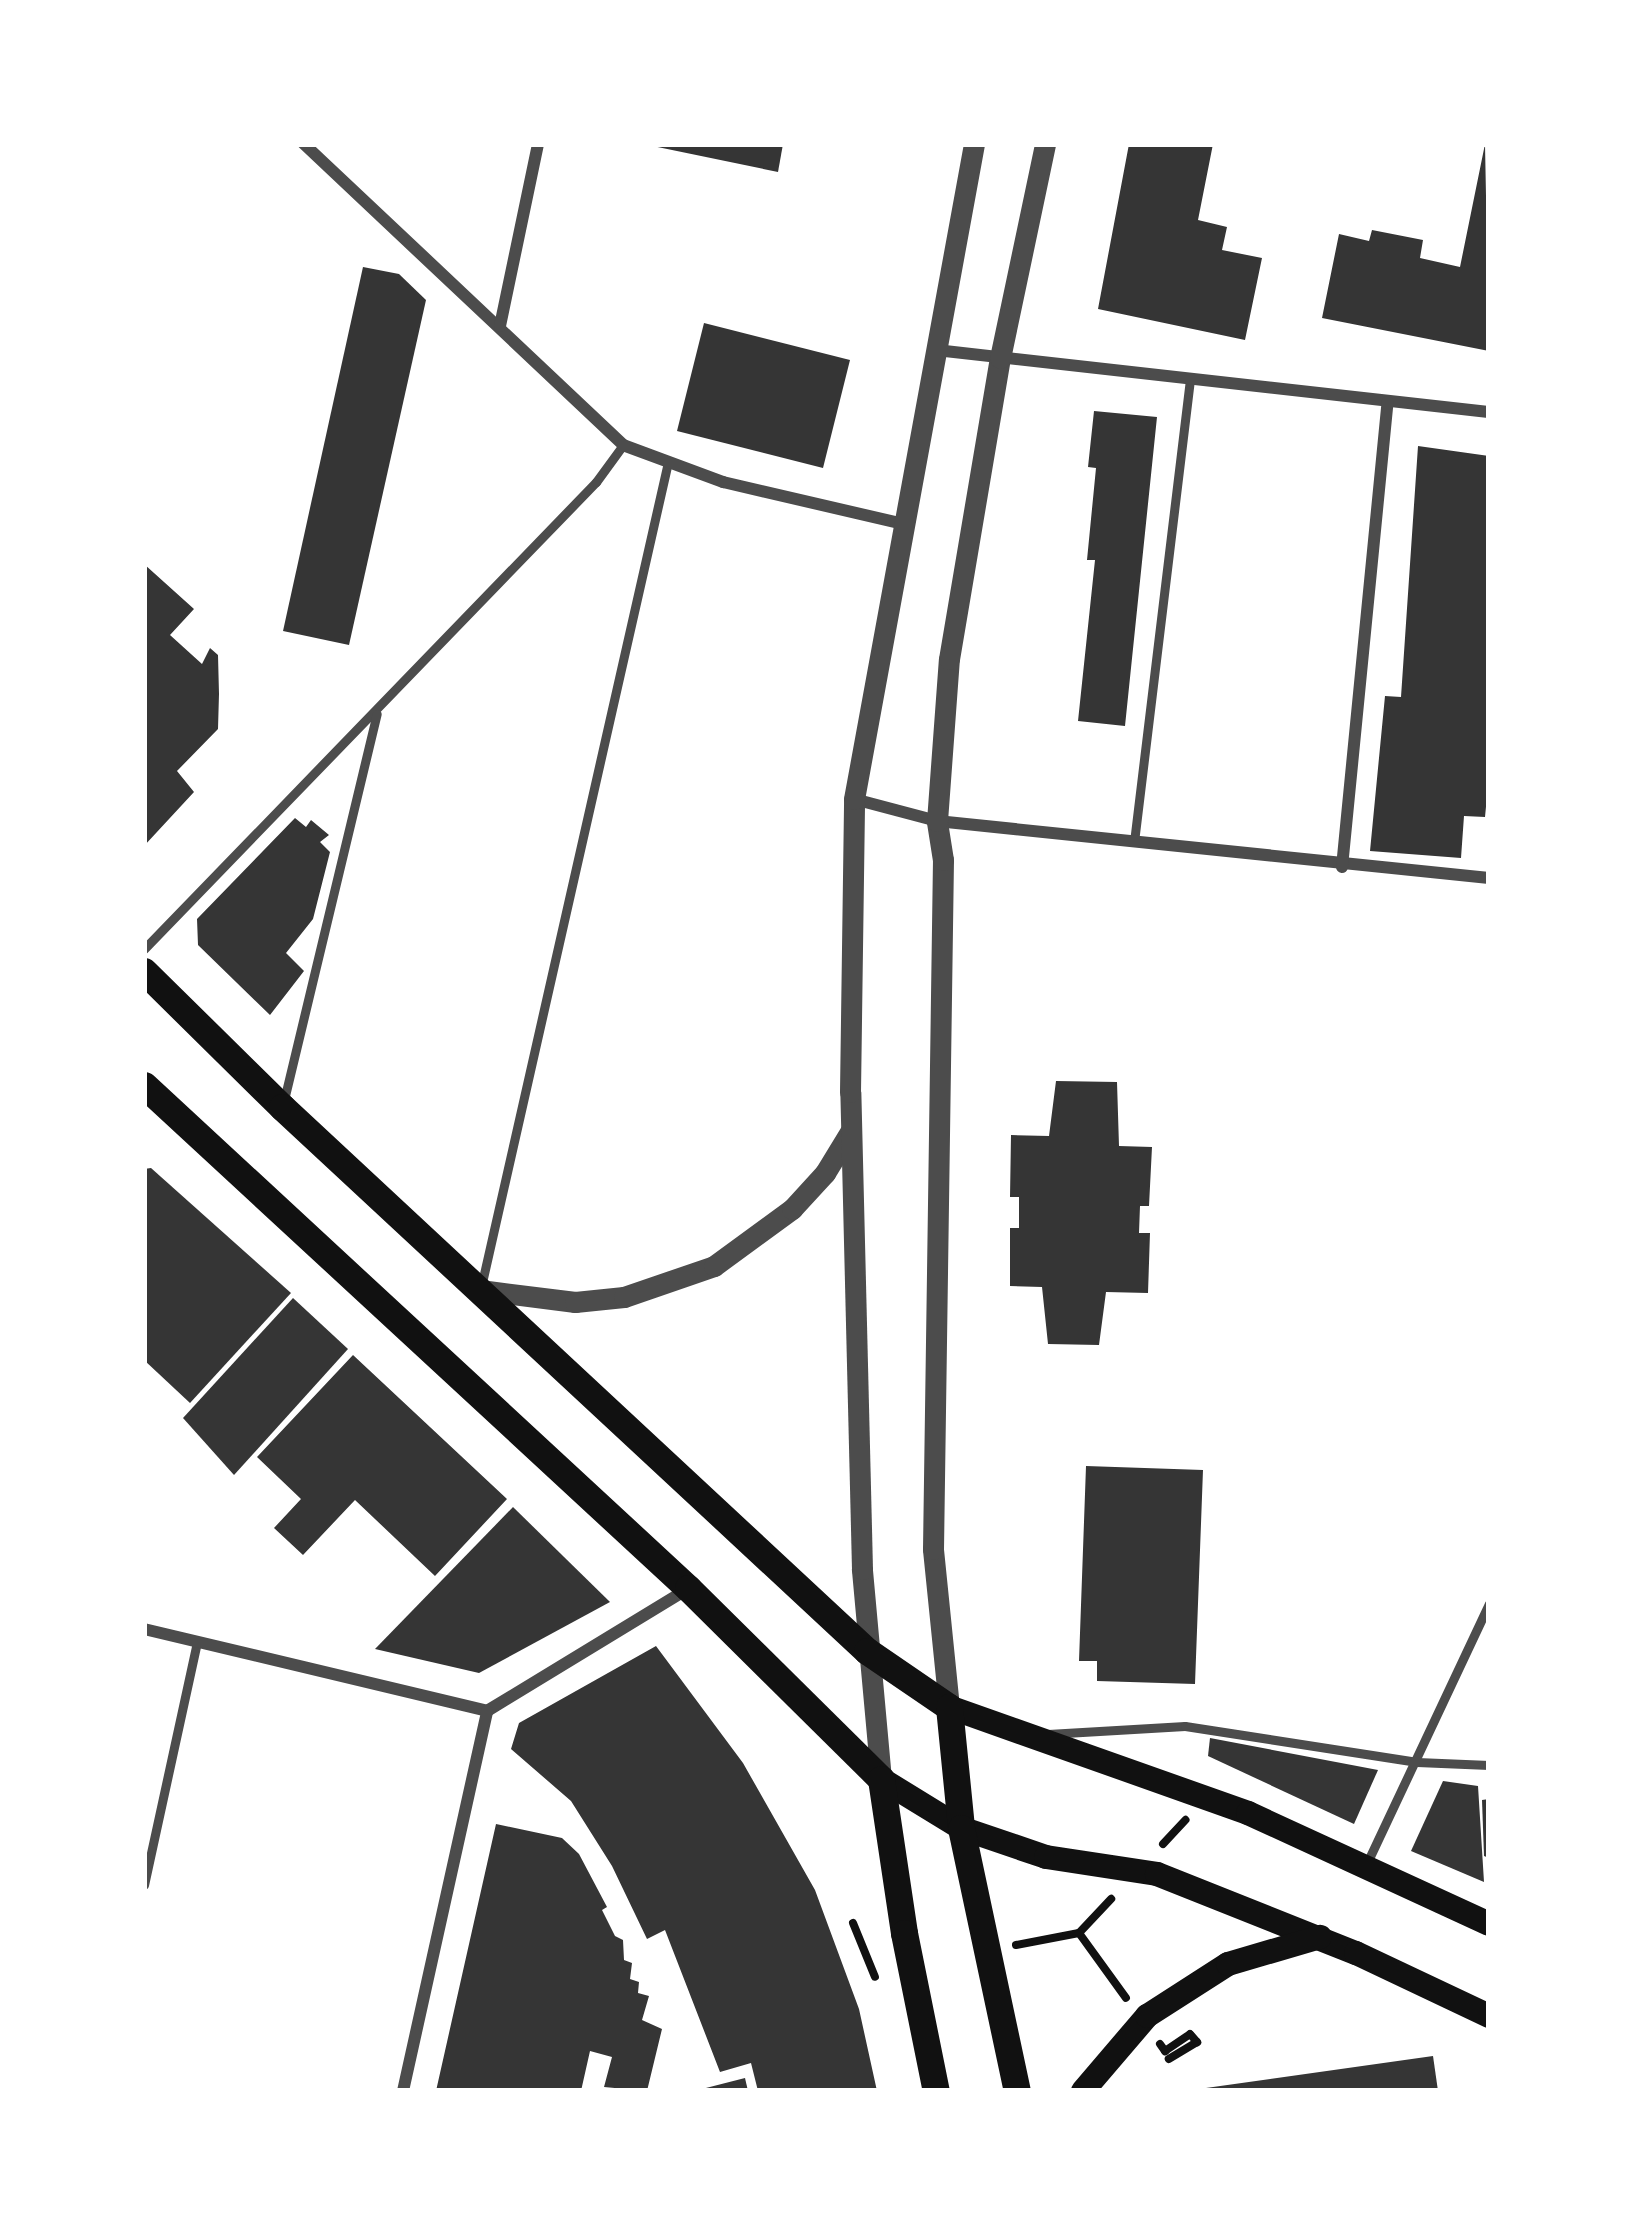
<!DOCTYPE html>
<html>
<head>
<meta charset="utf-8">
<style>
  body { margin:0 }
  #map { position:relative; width:1633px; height:2235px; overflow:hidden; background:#fff; font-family:Raleway,sans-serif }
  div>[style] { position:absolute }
  .building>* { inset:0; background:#353535 }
  .path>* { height:8px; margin:-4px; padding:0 4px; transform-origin:4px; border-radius:4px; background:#111 }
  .service>* { height:9px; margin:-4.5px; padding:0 4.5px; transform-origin:4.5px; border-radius:4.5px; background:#4c4c4c }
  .minor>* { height:12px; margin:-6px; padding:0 6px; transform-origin:6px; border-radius:6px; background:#4c4c4c }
  .tertiary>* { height:21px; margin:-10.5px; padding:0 10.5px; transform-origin:10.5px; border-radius:10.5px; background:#4c4c4c }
  .secondary>* { height:24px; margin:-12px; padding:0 12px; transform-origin:12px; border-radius:12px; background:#111 }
  .primary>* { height:27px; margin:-13.5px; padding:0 13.5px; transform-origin:13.5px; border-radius:13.5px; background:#111 }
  span { translate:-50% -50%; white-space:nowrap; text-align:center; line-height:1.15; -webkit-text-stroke:9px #fff; paint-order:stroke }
  .frame { position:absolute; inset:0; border:147px solid #fff; pointer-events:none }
</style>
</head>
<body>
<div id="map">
  <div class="building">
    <i style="clip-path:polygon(643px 144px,783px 144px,778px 172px)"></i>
    <i style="clip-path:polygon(1129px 144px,1213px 144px,1198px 220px,1227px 227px,1222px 250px,1262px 258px,1245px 340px,1098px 309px)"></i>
    <i style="clip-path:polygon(1485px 144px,1489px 351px,1322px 318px,1339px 234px,1369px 241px,1372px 230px,1423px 240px,1420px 258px,1460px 267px)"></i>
    <i style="clip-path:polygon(363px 267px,399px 274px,426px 300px,349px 645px,283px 631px)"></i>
    <i style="clip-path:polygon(704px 323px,850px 360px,823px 468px,677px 431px)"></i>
    <i style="clip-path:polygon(1094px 411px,1157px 417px,1125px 726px,1078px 721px,1095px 560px,1087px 560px,1096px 468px,1088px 467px)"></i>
    <i style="clip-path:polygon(1418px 446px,1489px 456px,1489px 776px,1485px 817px,1464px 816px,1461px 858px,1370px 851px,1385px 696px,1401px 697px)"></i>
    <i style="clip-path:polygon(144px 564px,194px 609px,170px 635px,202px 664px,210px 648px,218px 655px,219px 694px,218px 729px,177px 771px,194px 792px,144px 846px)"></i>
    <i style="clip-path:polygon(295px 818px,306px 827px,311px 820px,329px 835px,320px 842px,330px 852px,313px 919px,286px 953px,304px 971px,270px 1015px,198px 945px,197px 919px)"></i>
    <i style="clip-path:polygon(1056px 1081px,1117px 1082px,1119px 1146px,1152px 1147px,1149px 1206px,1140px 1206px,1139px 1233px,1150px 1233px,1148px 1293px,1106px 1292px,1099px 1345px,1048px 1344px,1042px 1287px,1010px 1286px,1010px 1228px,1019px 1228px,1019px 1197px,1010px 1197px,1011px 1135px,1049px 1136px)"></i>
    <i style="clip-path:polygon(151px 1168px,291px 1293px,190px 1403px,144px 1360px,144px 1169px)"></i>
    <i style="clip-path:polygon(293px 1298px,348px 1349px,234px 1475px,183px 1418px)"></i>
    <i style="clip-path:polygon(353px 1355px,507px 1499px,435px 1576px,355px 1500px,303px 1555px,274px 1528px,301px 1499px,257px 1457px)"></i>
    <i style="clip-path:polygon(1086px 1466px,1203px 1470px,1195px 1684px,1097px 1681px,1097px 1661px,1079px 1661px)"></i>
    <i style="clip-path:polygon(513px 1507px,610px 1602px,479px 1673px,375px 1649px)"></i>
    <i style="clip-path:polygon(656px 1646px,743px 1763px,815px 1890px,859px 2009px,877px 2091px,758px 2091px,751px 2063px,720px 2072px,665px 1930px,647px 1939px,612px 1866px,571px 1801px,511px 1749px,519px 1723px)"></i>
    <i style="clip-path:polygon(1210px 1738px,1378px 1770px,1354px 1824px,1208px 1756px)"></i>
    <i style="clip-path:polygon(1443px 1781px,1478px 1786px,1484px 1882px,1411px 1851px)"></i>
    <i style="clip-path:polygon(1489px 1799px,1489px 1858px,1484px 1856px,1482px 1800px)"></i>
    <i style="clip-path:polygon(496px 1824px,562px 1838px,579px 1854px,607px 1907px,602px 1910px,615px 1936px,623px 1940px,624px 1960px,632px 1963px,630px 1979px,639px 1982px,638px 1993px,649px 1996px,642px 2020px,662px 2029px,647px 2091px,604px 2087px,612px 2057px,590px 2051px,581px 2091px,436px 2091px)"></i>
    <i style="clip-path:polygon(1433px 2056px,1438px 2091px,1206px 2091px,1206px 2088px)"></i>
    <i style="clip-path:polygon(745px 2078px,748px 2091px,703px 2091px,702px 2089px)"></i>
  </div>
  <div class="path">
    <i style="left:1163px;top:1844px;width:33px;rotate:-47deg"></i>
    <i style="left:853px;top:1923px;width:58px;rotate:67.8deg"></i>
    <i style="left:1079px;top:1933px;width:80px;rotate:54.1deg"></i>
    <i style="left:1016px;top:1945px;width:64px;rotate:-10.8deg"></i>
    <i style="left:1079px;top:1933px;width:47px;rotate:-46.7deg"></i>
    <i style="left:1160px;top:2044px;width:9px;rotate:54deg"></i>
    <i style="left:1165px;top:2051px;width:30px;rotate:-34deg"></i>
    <i style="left:1190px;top:2034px;width:11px;rotate:49deg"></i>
    <i style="left:1197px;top:2042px;width:33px;rotate:149deg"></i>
  </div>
  <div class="service">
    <i style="left:1134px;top:842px;width:467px;rotate:-83.1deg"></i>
    <i style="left:144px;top:949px;width:650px;rotate:-45.94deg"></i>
    <i style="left:596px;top:482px;width:46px;rotate:-53.9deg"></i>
    <i style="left:284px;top:1100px;width:397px;rotate:-76.5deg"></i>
    <i style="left:481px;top:1287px;width:846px;rotate:-77.23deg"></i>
    <i style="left:1048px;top:1734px;width:137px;rotate:-3.3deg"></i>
    <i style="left:1185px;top:1726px;width:235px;rotate:8.8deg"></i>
    <i style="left:1417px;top:1762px;width:72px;rotate:2.4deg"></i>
    <i style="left:1366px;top:1865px;width:289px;rotate:-64.8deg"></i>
    <i style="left:144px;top:1885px;width:250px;rotate:-77.7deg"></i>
  </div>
  <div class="minor">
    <i style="left:304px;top:144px;width:439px;rotate:43.3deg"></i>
    <i style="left:623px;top:445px;width:107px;rotate:20.3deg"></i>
    <i style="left:723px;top:482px;width:186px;rotate:13.1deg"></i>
    <i style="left:500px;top:326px;width:186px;rotate:-78.2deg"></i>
    <i style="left:936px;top:350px;width:556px;rotate:6.4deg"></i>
    <i style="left:854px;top:799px;width:86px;rotate:14.8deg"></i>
    <i style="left:937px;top:821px;width:555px;rotate:5.9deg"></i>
    <i style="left:1342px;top:867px;width:467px;rotate:-84.4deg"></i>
    <i style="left:144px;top:1629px;width:353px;rotate:13.4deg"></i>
    <i style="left:487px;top:1711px;width:233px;rotate:-31.3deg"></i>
    <i style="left:403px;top:2091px;width:389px;rotate:-77.5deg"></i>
  </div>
  <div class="tertiary">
    <i style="left:480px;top:1290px;width:96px;rotate:7.2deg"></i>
    <i style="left:575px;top:1302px;width:49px;rotate:-5.8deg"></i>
    <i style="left:624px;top:1297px;width:95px;rotate:-19deg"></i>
    <i style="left:714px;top:1266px;width:97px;rotate:-36.2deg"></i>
    <i style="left:792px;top:1209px;width:49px;rotate:-47.5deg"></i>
    <i style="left:825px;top:1173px;width:48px;rotate:-58.6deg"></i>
    <i style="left:949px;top:1707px;width:159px;rotate:-95.8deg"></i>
    <i style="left:933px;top:1549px;width:689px;rotate:-89.17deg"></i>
    <i style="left:943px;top:860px;width:39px;rotate:-99deg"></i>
    <i style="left:937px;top:821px;width:162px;rotate:-85.8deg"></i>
    <i style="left:949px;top:659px;width:305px;rotate:-80.4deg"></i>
    <i style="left:1000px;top:358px;width:219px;rotate:-78.1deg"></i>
    <i style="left:881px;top:1779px;width:211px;rotate:-95.2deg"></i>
    <i style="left:862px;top:1569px;width:477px;rotate:-91.4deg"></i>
    <i style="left:850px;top:1092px;width:293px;rotate:-89.2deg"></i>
    <i style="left:854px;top:799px;width:666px;rotate:-79.62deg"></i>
  </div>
  <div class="secondary">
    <i style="left:949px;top:1707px;width:317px;rotate:19.5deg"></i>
    <i style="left:1248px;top:1813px;width:265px;rotate:24.7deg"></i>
    <i style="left:881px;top:1779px;width:94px;rotate:31.5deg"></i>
    <i style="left:961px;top:1828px;width:90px;rotate:18.8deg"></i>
    <i style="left:1046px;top:1857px;width:112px;rotate:8.7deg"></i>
    <i style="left:1157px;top:1874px;width:214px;rotate:21.7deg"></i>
    <i style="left:1356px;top:1953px;width:147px;rotate:25.3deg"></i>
    <i style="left:1083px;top:2091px;width:99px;rotate:-49.5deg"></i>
    <i style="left:1147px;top:2016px;width:96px;rotate:-32.7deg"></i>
    <i style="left:1228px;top:1964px;width:96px;rotate:-16.4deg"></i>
  </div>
  <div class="primary">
    <i style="left:144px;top:971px;width:194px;rotate:44.6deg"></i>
    <i style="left:282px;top:1107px;width:799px;rotate:42.92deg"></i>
    <i style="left:867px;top:1651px;width:99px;rotate:34.3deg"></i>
    <i style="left:949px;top:1707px;width:122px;rotate:84.3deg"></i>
    <i style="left:961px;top:1828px;width:269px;rotate:78deg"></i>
    <i style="left:144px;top:1085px;width:741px;rotate:42.76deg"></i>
    <i style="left:688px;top:1588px;width:272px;rotate:44.7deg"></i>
    <i style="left:881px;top:1779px;width:156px;rotate:81.5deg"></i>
    <i style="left:904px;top:1933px;width:161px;rotate:78.6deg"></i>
  </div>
  <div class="frame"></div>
</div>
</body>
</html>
